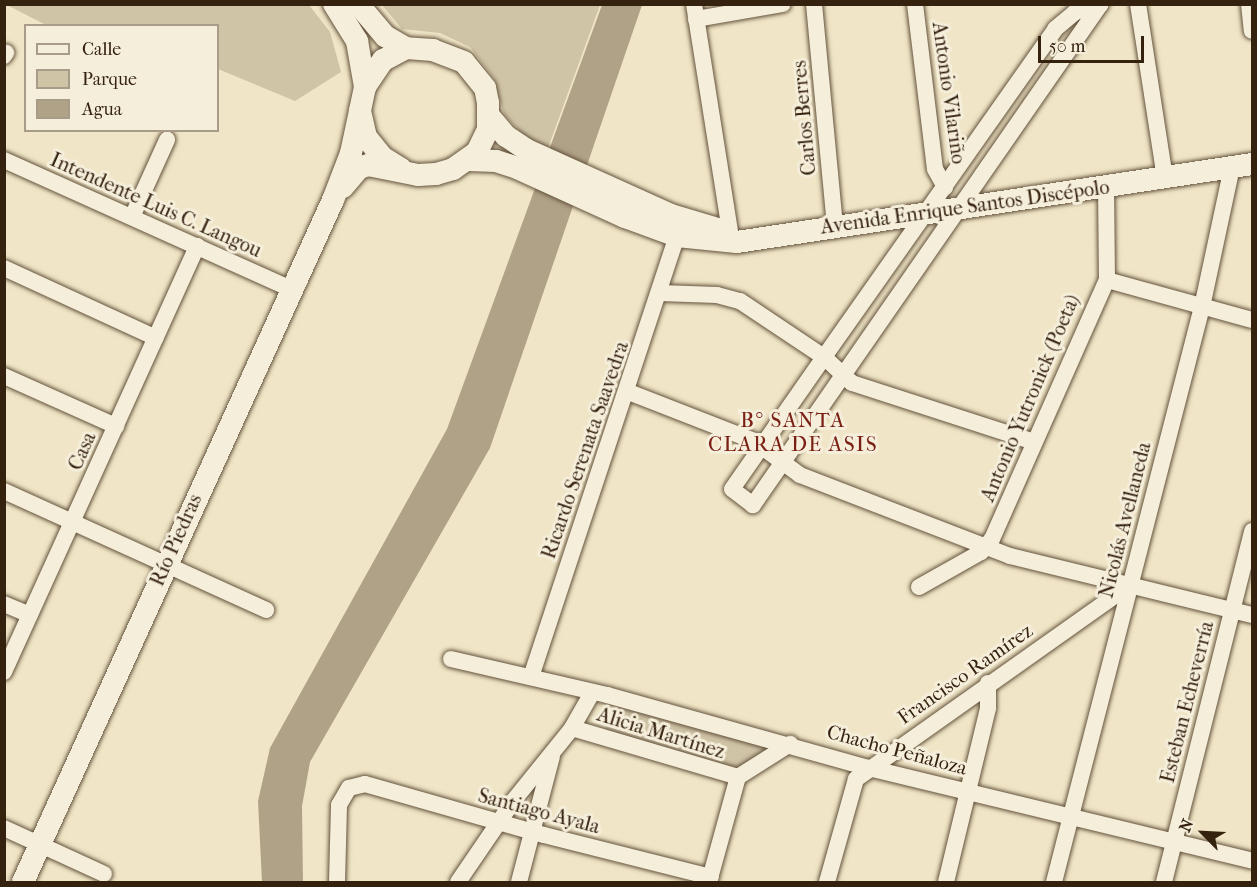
<!DOCTYPE html>
<html>
<head>
<meta charset="utf-8">
<style>
  body { margin:0 }
  #map { position:relative; width:1257px; height:887px; overflow:hidden; background:#f0e5c6; font-family:"IM FELL French Canon",serif }
  div>[style] { position:absolute }
  .green>* { inset:0; background:#d0c4a7 }
  .water>* { inset:0; background:#b0a287 }
  .roads { filter:drop-shadow(0 0 2px #63523c) drop-shadow(0 0 2px #63523c) }
  .street>* { height:16px; margin:-8px; padding:0 8px; transform-origin:8px; border-radius:8px; background:#f5eeda }
  .secondary>* { height:22px; margin:-11px; padding:0 11px; transform-origin:11px; border-radius:11px; background:#f5eeda }
  span { translate:-50% -50%; white-space:nowrap; text-align:center; line-height:1.15; -webkit-text-stroke:6px #f5eeda; paint-order:stroke }
  .street-label { font-size:20px; color:#34210e }
  .neighbourhood-label { font-size:21px; color:#7a1f14; letter-spacing:1.5px }
  .frame { position:absolute; inset:0; border:6px solid #34210e; pointer-events:none }
  .legend { position:absolute; left:24px; top:24px; width:195px; height:108px; box-sizing:border-box; background:#f5eeda; border:2px solid #a89c88; margin:0; padding:8px 10px; list-style:none; font-size:18px; color:#34210e }
  .legend li { display:flex; align-items:center; gap:12px; height:30px }
  .legend b { width:30px; border:2px solid #a89c88 }
  .north { position:absolute; left:1173px; top:803px; width:60px; height:60px; -webkit-text-stroke:4px #f5eeda; paint-order:stroke; rotate:294deg; font-size:16px; font-weight:700; line-height:24px; text-align:center; color:#34210e }
  .north::after { content:''; display:block; margin:auto; width:21px; height:27px; background:#34210e; clip-path:polygon(50% 0,100% 100%,50% 72%,0 100%) }
  .scale { position:absolute; left:1038px; top:36px; width:106px; height:27px; box-sizing:border-box; border:3px solid #34210e; border-top:0; padding-left:8px; font-size:18px; line-height:21px; white-space:nowrap; color:#34210e; -webkit-text-stroke:4px #f5eeda; paint-order:stroke }
</style>
</head>
<body>
<div id="map">
  <div class="green">
    <i style="clip-path:polygon(5px 4px,309px 5px,330px 32px,341px 72px,295px 101px,218px 69px,218px 26px,46px 25px)"></i>
    <i style="clip-path:polygon(382px 5px,600px 5px,548px 148px,527px 139px,504px 114px,494px 78px,470px 47px,440px 33px,402px 29px)"></i>
    <i style="clip-path:polygon(618px 706px,763px 744px,766px 749px,742px 768px,730px 770px,604px 731px)"></i>
  </div>
  <div class="water">
    <i style="clip-path:polygon(602px 5px,642px 5px,490px 448px,310px 762px,302px 806px,303px 882px,262px 882px,258px 801px,270px 748px,447px 429px)"></i>
  </div>
  <div class="roads">
    <div class="street">
      <i style="left:694px;top:4px;width:231px;rotate:81deg"></i>
      <i style="left:814px;top:4px;width:224px;rotate:84.6deg"></i>
      <i style="left:915px;top:4px;width:166px;rotate:83.1deg"></i>
      <i style="left:935px;top:169px;width:21px;rotate:61deg"></i>
      <i style="left:1138px;top:4px;width:176px;rotate:81.2deg"></i>
      <i style="left:1249px;top:4px;width:27px;rotate:84deg"></i>
      <i style="left:1100px;top:5px;width:609px;rotate:124.76deg"></i>
      <i style="left:753px;top:505px;width:26px;rotate:-143deg"></i>
      <i style="left:732px;top:489px;width:161px;rotate:-55.1deg"></i>
      <i style="left:824px;top:357px;width:401px;rotate:-54.8deg"></i>
      <i style="left:1055px;top:29px;width:26px;rotate:-40deg"></i>
      <i style="left:1075px;top:12px;width:26px;rotate:-16deg"></i>
      <i style="left:1100px;top:5px;width:1px;rotate:-45deg"></i>
      <i style="left:696px;top:19px;width:88px;rotate:-9.8deg"></i>
      <i style="left:4px;top:56px;width:4px;rotate:-56deg"></i>
      <i style="left:4px;top:160px;width:315px;rotate:24.2deg"></i>
      <i style="left:132px;top:217px;width:85px;rotate:-65.6deg"></i>
      <i style="left:4px;top:268px;width:167px;rotate:24.7deg"></i>
      <i style="left:1107px;top:280px;width:150px;rotate:15.4deg"></i>
      <i style="left:660px;top:293px;width:57px;rotate:2deg"></i>
      <i style="left:717px;top:295px;width:24px;rotate:15deg"></i>
      <i style="left:740px;top:301px;width:101px;rotate:33.7deg"></i>
      <i style="left:824px;top:357px;width:38px;rotate:43deg"></i>
      <i style="left:852px;top:383px;width:192px;rotate:17.9deg"></i>
      <i style="left:4px;top:376px;width:123px;rotate:24.1deg"></i>
      <i style="left:626px;top:391px;width:137px;rotate:21.3deg"></i>
      <i style="left:754px;top:441px;width:57px;rotate:36.5deg"></i>
      <i style="left:800px;top:475px;width:225px;rotate:21.1deg"></i>
      <i style="left:1010px;top:556px;width:249px;rotate:13.7deg"></i>
      <i style="left:4px;top:491px;width:288px;rotate:24.4deg"></i>
      <i style="left:919px;top:587px;width:71px;rotate:-29.4deg"></i>
      <i style="left:981px;top:552px;width:17px;rotate:-50deg"></i>
      <i style="left:992px;top:539px;width:283px;rotate:-66.1deg"></i>
      <i style="left:1107px;top:280px;width:94px;rotate:-90.6deg"></i>
      <i style="left:4px;top:604px;width:28px;rotate:23deg"></i>
      <i style="left:451px;top:659px;width:160px;rotate:13deg"></i>
      <i style="left:607px;top:695px;width:272px;rotate:15.6deg"></i>
      <i style="left:869px;top:768px;width:394px;rotate:13.6deg"></i>
      <i style="left:4px;top:672px;width:468px;rotate:-65.6deg"></i>
      <i style="left:531px;top:677px;width:465px;rotate:-71.7deg"></i>
      <i style="left:572px;top:728px;width:173px;rotate:16.4deg"></i>
      <i style="left:4px;top:828px;width:110px;rotate:24.7deg"></i>
      <i style="left:337px;top:882px;width:77px;rotate:-88.5deg"></i>
      <i style="left:339px;top:805px;width:20px;rotate:-60deg"></i>
      <i style="left:349px;top:788px;width:16px;rotate:-14deg"></i>
      <i style="left:365px;top:784px;width:186px;rotate:15.9deg"></i>
      <i style="left:544px;top:835px;width:172px;rotate:14.1deg"></i>
      <i style="left:458px;top:882px;width:99px;rotate:-55.7deg"></i>
      <i style="left:514px;top:800px;width:92px;rotate:-51.1deg"></i>
      <i style="left:572px;top:728px;width:40px;rotate:-60.3deg"></i>
      <i style="left:519px;top:882px;width:130px;rotate:-75.3deg"></i>
      <i style="left:709px;top:882px;width:109px;rotate:-74.6deg"></i>
      <i style="left:738px;top:777px;width:62px;rotate:-32.4deg"></i>
      <i style="left:827px;top:882px;width:107px;rotate:-74.3deg"></i>
      <i style="left:856px;top:779px;width:336px;rotate:-35.3deg"></i>
      <i style="left:946px;top:882px;width:179px;rotate:-76.4deg"></i>
      <i style="left:988px;top:708px;width:25px;rotate:-90deg"></i>
      <i style="left:1054px;top:882px;width:594px;rotate:-75.57deg"></i>
      <i style="left:1202px;top:307px;width:143px;rotate:-77.9deg"></i>
      <i style="left:1164px;top:882px;width:362px;rotate:-75.9deg"></i>
    </div>
    <div class="secondary">
      <i style="left:334px;top:4px;width:44px;rotate:58.1deg"></i>
      <i style="left:357px;top:41px;width:47px;rotate:80.1deg"></i>
      <i style="left:358px;top:4px;width:42px;rotate:49.8deg"></i>
      <i style="left:385px;top:36px;width:24px;rotate:30deg"></i>
      <i style="left:489px;top:116px;width:26px;rotate:50deg"></i>
      <i style="left:506px;top:136px;width:25px;rotate:34deg"></i>
      <i style="left:527px;top:150px;width:158px;rotate:24.3deg"></i>
      <i style="left:671px;top:215px;width:55px;rotate:16.8deg"></i>
      <i style="left:468px;top:160px;width:28px;rotate:2deg"></i>
      <i style="left:496px;top:161px;width:22px;rotate:18deg"></i>
      <i style="left:517px;top:168px;width:119px;rotate:24.4deg"></i>
      <i style="left:625px;top:217px;width:55px;rotate:20.1deg"></i>
      <i style="left:677px;top:236px;width:60px;rotate:5.7deg"></i>
      <i style="left:737px;top:242px;width:521px;rotate:-8.61deg"></i>
      <i style="left:343px;top:187px;width:25px;rotate:-50deg"></i>
      <i style="left:359px;top:168px;width:9px;rotate:-18deg"></i>
      <i style="left:368px;top:165px;width:51px;rotate:11.3deg"></i>
      <i style="left:418px;top:175px;width:18px;rotate:-3deg"></i>
      <i style="left:436px;top:174px;width:18px;rotate:-16deg"></i>
      <i style="left:453px;top:169px;width:29px;rotate:-35deg"></i>
      <i style="left:477px;top:152px;width:25px;rotate:-64deg"></i>
      <i style="left:488px;top:129px;width:26px;rotate:-90deg"></i>
      <i style="left:488px;top:103px;width:15px;rotate:-101deg"></i>
      <i style="left:485px;top:88px;width:33px;rotate:-129deg"></i>
      <i style="left:464px;top:62px;width:33px;rotate:-159deg"></i>
      <i style="left:433px;top:50px;width:27px;rotate:-176deg"></i>
      <i style="left:406px;top:48px;width:26px;rotate:152deg"></i>
      <i style="left:383px;top:60px;width:32px;rotate:124deg"></i>
      <i style="left:365px;top:87px;width:25px;rotate:102deg"></i>
      <i style="left:360px;top:111px;width:27px;rotate:77deg"></i>
      <i style="left:366px;top:137px;width:26px;rotate:51deg"></i>
      <i style="left:382px;top:157px;width:22px;rotate:32deg"></i>
      <i style="left:23px;top:882px;width:749px;rotate:-65.56deg"></i>
      <i style="left:333px;top:200px;width:50px;rotate:-69deg"></i>
      <i style="left:351px;top:153px;width:43px;rotate:-77.9deg"></i>
    </div>
  </div>
  <div class="street-label">
    <span style="left:949px;top:93px;rotate:82deg">Antonio Vilariño</span>
    <span style="left:804px;top:118px;rotate:-95deg">Carlos Berres</span>
    <span style="left:156px;top:205px;rotate:24deg">Intendente Luis C. Langou</span>
    <span style="left:965px;top:207px;rotate:-8deg">Avenida Enrique Santos Discépolo</span>
    <span style="left:1030px;top:398px;rotate:-67deg">Antonio Yutronick (Poeta)</span>
    <span style="left:585px;top:450px;rotate:-71deg">Ricardo Serenata Saavedra</span>
    <span style="left:82px;top:451px;rotate:-66deg">Casa</span>
    <span style="left:1125px;top:520px;rotate:-76deg">Nicolás Avellaneda</span>
    <span style="left:176px;top:540px;rotate:-66deg">Río Piedras</span>
    <span style="left:965px;top:674px;rotate:-35deg">Francisco Ramírez</span>
    <span style="left:1187px;top:702px;rotate:-76deg">Esteban Echeverría</span>
    <span style="left:661px;top:733px;rotate:17deg">Alicia Martínez</span>
    <span style="left:897px;top:750px;rotate:15deg">Chacho Peñaloza</span>
    <span style="left:539px;top:811px;rotate:15deg">Santiago Ayala</span>
  </div>
  <div class="neighbourhood-label">
    <span style="left:793px;top:432px">B° SANTA<br>CLARA DE ASIS</span>
  </div>
  <div class="frame"></div>
  <ul class="legend">
  <li><b style="height:8px;background:#f5eeda"></b>Calle</li>
  <li><b style="height:16px;background:#d0c4a7"></b>Parque</li>
  <li><b style="height:16px;background:#b0a287"></b>Agua</li>
  </ul>
  <div class="north">N</div>
  <div class="scale">50 m</div>
</div>
</body>
</html>
